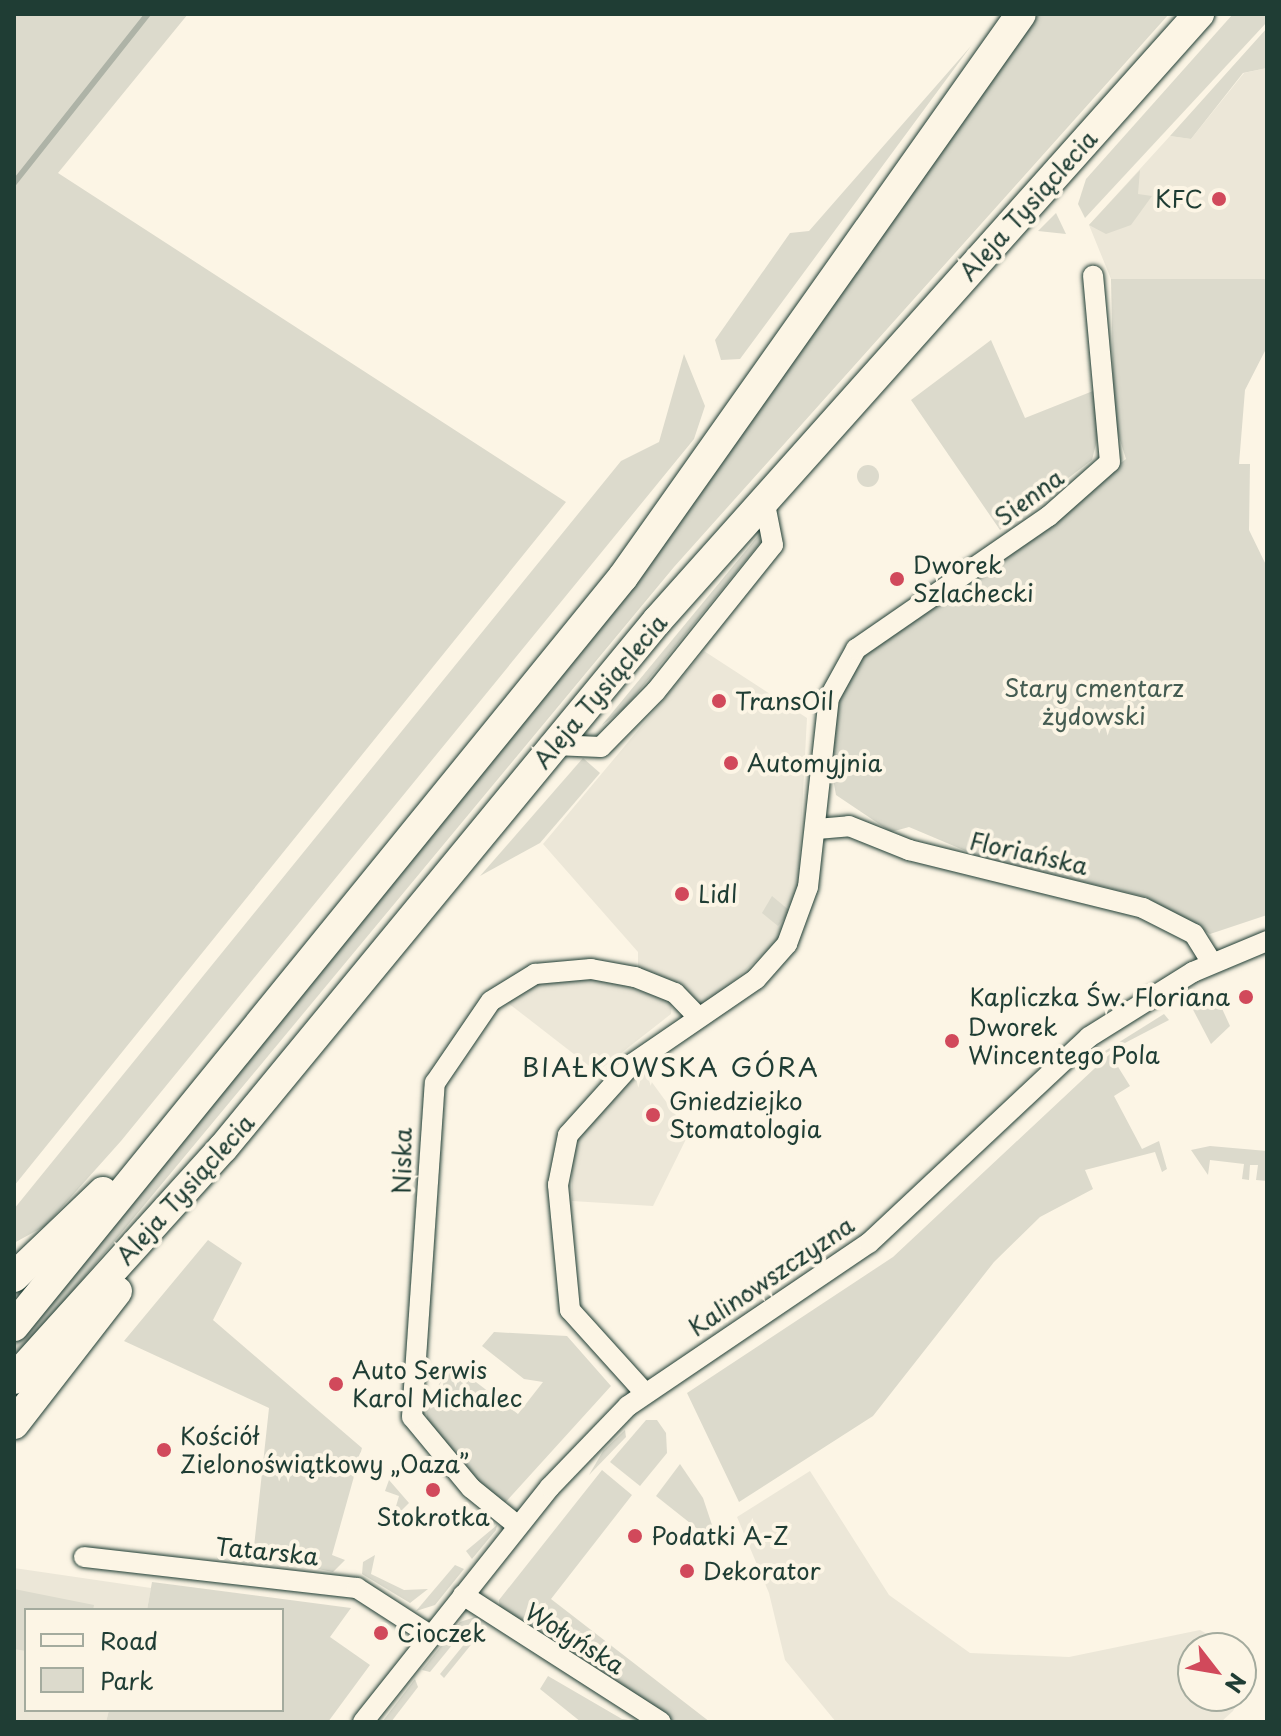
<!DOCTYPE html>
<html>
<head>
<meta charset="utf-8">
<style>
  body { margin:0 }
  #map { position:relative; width:1281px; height:1736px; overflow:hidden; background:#fcf5e5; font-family:"Playpen Sans",sans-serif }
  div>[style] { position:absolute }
  .built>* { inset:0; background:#ece7d8 }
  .green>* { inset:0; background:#dcdacc }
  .round { border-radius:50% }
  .stream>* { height:6px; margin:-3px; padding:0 3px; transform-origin:3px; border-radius:3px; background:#aeb3a7 }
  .roads { filter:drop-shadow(0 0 2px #1f3d34) drop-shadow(0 0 2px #1f3d34) }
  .street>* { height:20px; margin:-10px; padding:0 10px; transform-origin:10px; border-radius:10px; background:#fcf5e5 }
  .primary>* { height:30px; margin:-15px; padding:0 15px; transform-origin:15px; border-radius:15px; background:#fcf5e5 }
  .dots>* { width:22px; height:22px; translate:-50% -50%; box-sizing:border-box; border:4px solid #fcf5e5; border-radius:50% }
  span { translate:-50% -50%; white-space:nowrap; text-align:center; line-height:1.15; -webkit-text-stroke:8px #fcf5e5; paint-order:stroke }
  .poi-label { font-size:24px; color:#1f3d34 }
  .right { translate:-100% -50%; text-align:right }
  .left { translate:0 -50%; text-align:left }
  .street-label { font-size:24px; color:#1f3d34 }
  .park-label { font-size:24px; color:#455c52 }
  .neighbourhood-label { font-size:26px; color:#1f3d34; letter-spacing:2px }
  .frame { position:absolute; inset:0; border:16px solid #1f3d34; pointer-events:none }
  .legend { position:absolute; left:24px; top:1608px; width:260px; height:104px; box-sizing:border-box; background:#fcf5e5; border:2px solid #a4ab9e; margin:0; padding:10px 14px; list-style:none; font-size:24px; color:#1f3d34 }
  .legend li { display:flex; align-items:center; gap:16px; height:40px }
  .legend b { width:40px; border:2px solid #a4ab9e }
  .north { position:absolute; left:1177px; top:1632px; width:80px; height:80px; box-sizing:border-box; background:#fcf5e5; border:2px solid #a4ab9e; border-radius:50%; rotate:121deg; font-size:22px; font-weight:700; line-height:32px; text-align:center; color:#1f3d34 }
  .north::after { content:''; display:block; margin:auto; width:28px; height:36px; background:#d1495b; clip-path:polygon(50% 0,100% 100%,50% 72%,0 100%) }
</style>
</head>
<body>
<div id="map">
  <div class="built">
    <i style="clip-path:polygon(1267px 68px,1267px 279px,1111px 279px,1089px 225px,1170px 136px,1191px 139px,1244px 73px)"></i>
    <i style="clip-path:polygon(704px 651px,807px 718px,798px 887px,780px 939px,701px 1010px,638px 969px,638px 952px,543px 844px)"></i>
    <i style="clip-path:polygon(593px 974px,672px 1002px,671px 1014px,597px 1072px,503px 999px,545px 978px)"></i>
    <i style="clip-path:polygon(640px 1066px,689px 1133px,653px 1206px,572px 1201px,572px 1151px,592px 1113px)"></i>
    <i style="clip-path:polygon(810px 1471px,889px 1595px,970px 1653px,1069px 1657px,1200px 1630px,1233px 1648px,1193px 1648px,1193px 1696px,1241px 1696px,1233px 1711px,1221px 1722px,836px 1722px,785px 1660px,769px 1593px,737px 1517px)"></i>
    <i style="clip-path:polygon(14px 1568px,151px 1588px,147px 1610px,26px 1610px,26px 1710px,109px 1710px,106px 1722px,14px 1722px)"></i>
  </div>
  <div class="green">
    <i style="clip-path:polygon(14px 14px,188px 14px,58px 173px,566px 502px,14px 1186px)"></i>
    <i style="clip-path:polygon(1039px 14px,1169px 14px,674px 567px,14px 1362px,14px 1346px,623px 601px)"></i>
    <i style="clip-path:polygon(1233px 14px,1267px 14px,1267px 22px,1085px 218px,1078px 204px,1086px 179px)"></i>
    <i style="clip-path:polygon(1267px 28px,1267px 68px,1243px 73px,1191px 139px,1170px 136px)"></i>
    <i style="clip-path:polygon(971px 46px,740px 359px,721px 360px,715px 340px,790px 233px,809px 231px)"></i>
    <i style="clip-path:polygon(1140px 170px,1138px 194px,1152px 196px,1131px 225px,1106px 234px,1089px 225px)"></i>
    <i style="clip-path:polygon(1056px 213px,1066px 234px,1038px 231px)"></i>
    <i style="clip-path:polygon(1111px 279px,1267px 279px,1267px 347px,1245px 390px,1239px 464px,1250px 464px,1249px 530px,1267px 567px,1267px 915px,1210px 934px,1146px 897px,980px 857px,909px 827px,891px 832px,836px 795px,830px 762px,829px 722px,863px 653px,1126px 459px,1114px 421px)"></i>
    <i style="clip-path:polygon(991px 340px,1025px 418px,1093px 391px,1098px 436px,1092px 460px,1000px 530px,911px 400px)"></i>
    <i style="clip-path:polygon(684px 354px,705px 406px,694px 439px,121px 1141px,45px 1226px,14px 1243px,14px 1209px,621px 461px,659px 442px)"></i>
    <i class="round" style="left:857px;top:465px;width:22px;height:22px"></i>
    <i style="clip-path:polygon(762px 531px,760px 543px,624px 709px,602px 725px)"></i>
    <i style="clip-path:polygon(583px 758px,600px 773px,540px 843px,480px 876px)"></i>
    <i style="clip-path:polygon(772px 896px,790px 911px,778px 926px,762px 913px)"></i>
    <i style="clip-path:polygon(1200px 992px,1219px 1002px,1230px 1026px,1211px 1044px,1189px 1002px)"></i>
    <i style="clip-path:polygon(1164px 1014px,1169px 1020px,1098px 1057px,1097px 1056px)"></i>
    <i style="clip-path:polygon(1110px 1054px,1130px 1086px,1114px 1096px,1142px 1149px,1159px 1141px,1167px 1169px,1162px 1172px,1155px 1152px,1085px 1170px,1093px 1189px,1040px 1217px,994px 1262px,873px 1416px,739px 1502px,687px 1393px,893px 1257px)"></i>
    <i style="clip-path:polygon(1210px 1146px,1267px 1151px,1267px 1181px,1256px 1180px,1258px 1165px,1250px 1165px,1249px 1180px,1242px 1179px,1244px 1164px,1210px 1160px,1208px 1175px,1191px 1150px)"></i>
    <i style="clip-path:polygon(208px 1240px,242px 1263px,213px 1320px,362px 1448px,332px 1555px,345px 1560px,333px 1572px,253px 1556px,269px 1408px,124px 1341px)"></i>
    <i style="clip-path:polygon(494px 1332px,567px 1336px,611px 1386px,502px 1506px,428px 1427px,426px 1408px,448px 1368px,479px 1361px,468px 1376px,518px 1414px,543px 1382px,524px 1379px,482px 1346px)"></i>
    <i style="clip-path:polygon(646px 1420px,657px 1420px,666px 1433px,667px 1453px,640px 1486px,610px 1462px)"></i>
    <i style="clip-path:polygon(625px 1430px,626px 1437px,589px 1475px,603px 1451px)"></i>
    <i style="clip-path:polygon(680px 1464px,703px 1498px,719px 1546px,656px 1496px)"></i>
    <i style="clip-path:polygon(602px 1470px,632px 1495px,551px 1599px,710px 1722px,675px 1722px,500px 1613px,499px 1600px)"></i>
    <i style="clip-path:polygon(389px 1480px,409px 1503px,392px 1520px,399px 1496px,385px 1491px)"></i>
    <i style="clip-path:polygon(497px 1525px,496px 1530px,472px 1559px,466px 1551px)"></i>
    <i style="clip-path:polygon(375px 1555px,371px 1574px,404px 1590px,428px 1589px,410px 1603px,362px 1574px,363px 1562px)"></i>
    <i style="clip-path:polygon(455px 1565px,464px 1569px,435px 1605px,416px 1611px)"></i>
    <i style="clip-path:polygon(152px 1582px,351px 1608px,330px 1637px,370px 1665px,328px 1722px,106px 1722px,109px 1710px,282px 1710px,282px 1610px,147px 1610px)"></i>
    <i style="clip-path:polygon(14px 1589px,94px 1605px,93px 1610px,26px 1610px,26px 1651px,14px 1649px)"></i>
    <i style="clip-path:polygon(475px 1617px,430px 1672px,422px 1670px,460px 1622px)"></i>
    <i style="clip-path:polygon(479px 1626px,483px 1630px,444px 1678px,440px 1674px)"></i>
    <i style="clip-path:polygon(548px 1676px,622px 1719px,641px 1722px,581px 1722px,540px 1689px)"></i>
    <i style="clip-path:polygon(415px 1679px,418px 1687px,391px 1722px,382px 1722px)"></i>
  </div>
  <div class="stream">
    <i style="left:14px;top:183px;width:216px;rotate:-51.6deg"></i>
  </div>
  <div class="roads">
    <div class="street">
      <i style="left:554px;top:745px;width:47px;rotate:2.4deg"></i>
      <i style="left:601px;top:747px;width:78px;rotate:-45.5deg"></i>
      <i style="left:656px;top:691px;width:187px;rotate:-51.3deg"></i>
      <i style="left:773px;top:545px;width:47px;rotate:-101.1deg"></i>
      <i style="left:817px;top:829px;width:32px;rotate:-5deg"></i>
      <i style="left:849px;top:826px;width:65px;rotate:21.8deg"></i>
      <i style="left:909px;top:850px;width:241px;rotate:13.9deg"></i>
      <i style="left:1143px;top:908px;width:57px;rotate:27deg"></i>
      <i style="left:1194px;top:934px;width:34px;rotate:58deg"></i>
      <i style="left:645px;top:1393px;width:112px;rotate:-132.1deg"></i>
      <i style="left:570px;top:1310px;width:126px;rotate:-95.5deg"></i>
      <i style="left:558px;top:1185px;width:51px;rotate:-78.7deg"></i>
      <i style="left:568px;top:1135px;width:96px;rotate:-48deg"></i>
      <i style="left:632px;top:1064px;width:150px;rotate:-34.4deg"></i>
      <i style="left:756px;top:979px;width:47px;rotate:-48.5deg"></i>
      <i style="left:787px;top:944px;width:61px;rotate:-69.8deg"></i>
      <i style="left:808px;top:887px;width:190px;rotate:-83.7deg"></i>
      <i style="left:829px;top:698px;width:56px;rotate:-61.1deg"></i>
      <i style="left:856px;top:649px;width:234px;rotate:-34.6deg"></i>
      <i style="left:1049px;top:516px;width:81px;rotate:-41.5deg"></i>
      <i style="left:1110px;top:462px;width:187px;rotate:-95.2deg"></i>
      <i style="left:518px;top:1526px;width:60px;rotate:-141deg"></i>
      <i style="left:471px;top:1488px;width:92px;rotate:-129.7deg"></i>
      <i style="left:412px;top:1417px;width:335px;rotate:-86.1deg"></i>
      <i style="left:435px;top:1083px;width:99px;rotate:-55.7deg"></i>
      <i style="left:491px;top:1001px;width:52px;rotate:-31.5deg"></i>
      <i style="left:535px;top:974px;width:56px;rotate:-5.1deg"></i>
      <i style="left:591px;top:969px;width:45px;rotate:10.3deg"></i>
      <i style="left:635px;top:977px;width:43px;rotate:21.8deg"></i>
      <i style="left:675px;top:993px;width:33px;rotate:46deg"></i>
      <i style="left:84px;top:1557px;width:275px;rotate:6.5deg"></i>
      <i style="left:357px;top:1588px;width:87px;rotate:32.8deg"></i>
      <i style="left:463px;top:1595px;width:235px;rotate:32.7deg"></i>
      <i style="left:363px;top:1722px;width:300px;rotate:-51.5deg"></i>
      <i style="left:550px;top:1487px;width:112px;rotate:-46.1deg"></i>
      <i style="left:628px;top:1406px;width:291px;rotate:-34.1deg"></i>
      <i style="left:869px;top:1243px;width:301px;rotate:-43.1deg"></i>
      <i style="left:1089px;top:1037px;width:123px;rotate:-32deg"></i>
      <i style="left:1193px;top:972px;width:80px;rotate:-22.7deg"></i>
    </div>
    <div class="primary">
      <i style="left:14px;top:1277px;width:123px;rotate:-43.7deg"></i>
      <i style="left:14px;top:1326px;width:965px;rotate:-50.89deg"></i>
      <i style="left:623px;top:577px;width:689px;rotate:-54.74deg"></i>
      <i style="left:14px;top:1379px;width:312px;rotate:-47.9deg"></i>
      <i style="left:223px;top:1148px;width:683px;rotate:-50.53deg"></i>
      <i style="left:657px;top:621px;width:814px;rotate:-48.24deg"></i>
      <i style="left:14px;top:1424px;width:168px;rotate:-52.2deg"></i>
    </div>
  </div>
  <div class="dots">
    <i style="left:1219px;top:199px;background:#d1495b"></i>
    <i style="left:897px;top:579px;background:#d1495b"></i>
    <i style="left:719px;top:701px;background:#d1495b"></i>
    <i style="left:731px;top:763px;background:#d1495b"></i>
    <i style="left:682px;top:894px;background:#d1495b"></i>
    <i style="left:1246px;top:997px;background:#d1495b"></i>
    <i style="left:952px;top:1041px;background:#d1495b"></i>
    <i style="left:653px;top:1115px;background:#d1495b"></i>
    <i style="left:336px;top:1384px;background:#d1495b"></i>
    <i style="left:164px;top:1450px;background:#d1495b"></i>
    <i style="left:433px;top:1490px;background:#d1495b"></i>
    <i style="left:635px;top:1536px;background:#d1495b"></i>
    <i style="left:687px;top:1571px;background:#d1495b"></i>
    <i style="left:381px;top:1633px;background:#d1495b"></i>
  </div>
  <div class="poi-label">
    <span class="right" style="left:1203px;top:199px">KFC</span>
    <span class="left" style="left:913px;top:579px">Dworek<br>Szlachecki</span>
    <span class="left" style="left:735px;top:701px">TransOil</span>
    <span class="left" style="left:747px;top:763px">Automyjnia</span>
    <span class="left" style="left:698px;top:894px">Lidl</span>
    <span class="right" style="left:1230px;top:997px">Kapliczka Św. Floriana</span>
    <span class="left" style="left:968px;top:1041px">Dworek<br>Wincentego Pola</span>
    <span class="left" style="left:669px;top:1115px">Gniedziejko<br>Stomatologia</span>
    <span class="left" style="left:352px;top:1384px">Auto Serwis<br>Karol Michalec</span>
    <span class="left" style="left:180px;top:1450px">Kościół<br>Zielonoświątkowy „Oaza”</span>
    <span style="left:433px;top:1517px">Stokrotka</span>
    <span class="left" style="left:651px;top:1536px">Podatki A-Z</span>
    <span class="left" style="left:703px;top:1571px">Dekorator</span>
    <span class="left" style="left:397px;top:1633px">Cioczek</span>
  </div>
  <div class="street-label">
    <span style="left:1028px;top:205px;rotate:-48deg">Aleja Tysiąclecia</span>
    <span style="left:1029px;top:497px;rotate:-36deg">Sienna</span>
    <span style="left:600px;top:691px;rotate:-50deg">Aleja Tysiąclecia</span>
    <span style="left:1029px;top:853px;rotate:13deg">Floriańska</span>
    <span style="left:402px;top:1161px;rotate:-89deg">Niska</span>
    <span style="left:185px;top:1189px;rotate:-48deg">Aleja Tysiąclecia</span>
    <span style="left:771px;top:1276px;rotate:-34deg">Kalinowszczyzna</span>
    <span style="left:267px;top:1551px;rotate:6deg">Tatarska</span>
    <span style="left:575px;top:1638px;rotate:32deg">Wołyńska</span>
  </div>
  <div class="park-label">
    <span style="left:1094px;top:702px">Stary cmentarz<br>żydowski</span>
  </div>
  <div class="neighbourhood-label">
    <span style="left:671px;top:1067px">BIAŁKOWSKA GÓRA</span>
  </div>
  <div class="frame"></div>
  <ul class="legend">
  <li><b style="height:10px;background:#fcf5e5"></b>Road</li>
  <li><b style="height:22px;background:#dcdacc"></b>Park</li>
  </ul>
  <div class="north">N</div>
</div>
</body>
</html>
